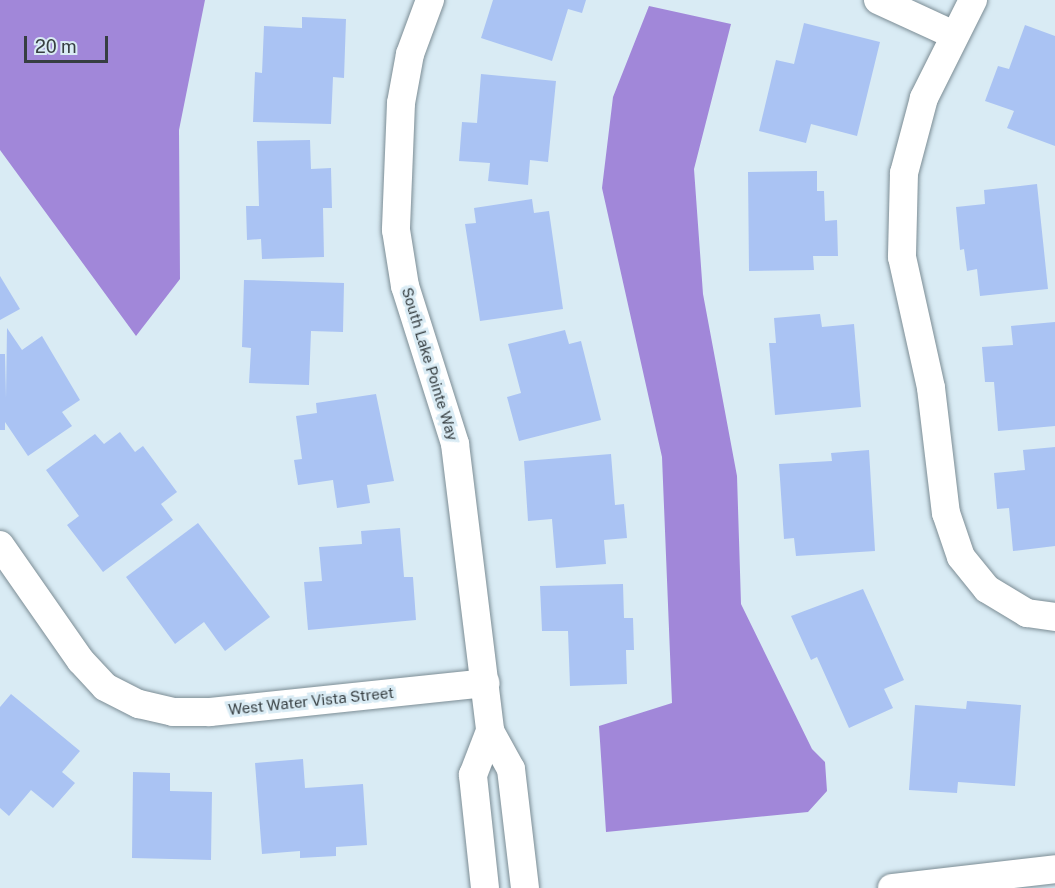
<!DOCTYPE html>
<html>
<head>
<meta charset="utf-8">
<style>
  body { margin:0 }
  #map { position:relative; width:1055px; height:888px; overflow:hidden; background:#d9ebf4; font-family:"Public Sans",sans-serif }
  div>[style] { position:absolute }
  .water>* { inset:0; background:#a187d9 }
  .building>* { inset:0; background:#aac3f3 }
  .roads { filter:drop-shadow(0 0 2px #7c8d95) drop-shadow(0 0 2px #7c8d95) }
  .minor>* { height:28px; margin:-14px; padding:0 14px; transform-origin:14px; border-radius:14px; background:#fff }
  span { translate:-50% -50%; white-space:nowrap; text-align:center; line-height:1.15; -webkit-text-stroke:6px #d9ebf4; paint-order:stroke }
  .street-label { font-size:15px; color:#363e41 }
  .scale { position:absolute; left:24px; top:36px; width:84px; height:27px; box-sizing:border-box; border:3px solid #363e41; border-top:0; padding-left:8px; font-size:18px; line-height:21px; white-space:nowrap; color:#363e41; -webkit-text-stroke:4px #d9ebf4; paint-order:stroke }
</style>
</head>
<body>
<div id="map">
  <div class="water">
    <i style="clip-path:polygon(0 0,205px 0,179px 130px,180px 279px,136px 336px,0 150px)"></i>
    <i style="clip-path:polygon(649px 6px,731px 24px,694px 169px,703px 294px,737px 476px,741px 604px,812px 749px,825px 762px,827px 791px,808px 812px,606px 832px,599px 726px,672px 703px,662px 457px,602px 188px,613px 97px)"></i>
  </div>
  <div class="building">
    <i style="clip-path:polygon(493px 0,586px 0,582px 13px,568px 9px,552px 61px,481px 38px)"></i>
    <i style="clip-path:polygon(302px 17px,346px 19px,344px 78px,333px 77px,331px 124px,253px 122px,255px 72px,262px 73px,264px 26px,302px 28px)"></i>
    <i style="clip-path:polygon(804px 23px,880px 42px,857px 136px,811px 124px,806px 143px,759px 131px,776px 60px,794px 64px)"></i>
    <i style="clip-path:polygon(1025px 25px,1055px 36px,1055px 146px,1007px 128px,1014px 111px,985px 101px,998px 66px,1009px 69px)"></i>
    <i style="clip-path:polygon(481px 74px,556px 81px,548px 162px,530px 160px,528px 185px,488px 181px,490px 163px,459px 161px,462px 122px,477px 123px)"></i>
    <i style="clip-path:polygon(310px 140px,311px 169px,331px 168px,332px 208px,323px 208px,324px 257px,262px 259px,261px 239px,247px 240px,246px 206px,259px 206px,257px 141px)"></i>
    <i style="clip-path:polygon(817px 171px,817px 191px,824px 191px,825px 221px,837px 220px,838px 256px,813px 256px,814px 270px,749px 271px,748px 172px)"></i>
    <i style="clip-path:polygon(1037px 184px,1048px 289px,980px 296px,977px 269px,967px 271px,964px 249px,960px 250px,956px 207px,985px 204px,984px 190px)"></i>
    <i style="clip-path:polygon(532px 199px,534px 213px,549px 211px,563px 309px,480px 321px,465px 224px,476px 223px,474px 208px)"></i>
    <i style="clip-path:polygon(0 276px,20px 309px,0 320px)"></i>
    <i style="clip-path:polygon(244px 280px,344px 283px,343px 332px,311px 331px,309px 385px,249px 383px,251px 348px,242px 347px)"></i>
    <i style="clip-path:polygon(820px 314px,822px 327px,854px 324px,861px 407px,775px 415px,769px 343px,776px 343px,774px 318px)"></i>
    <i style="clip-path:polygon(1055px 322px,1055px 426px,998px 431px,994px 382px,985px 382px,982px 347px,1013px 345px,1011px 326px)"></i>
    <i style="clip-path:polygon(7px 328px,22px 350px,42px 336px,80px 400px,62px 412px,72px 426px,28px 456px,5px 422px,5px 430px,0 430px,0 354px,5px 354px,6px 398px)"></i>
    <i style="clip-path:polygon(565px 330px,569px 344px,581px 341px,601px 420px,519px 441px,507px 397px,521px 393px,508px 344px)"></i>
    <i style="clip-path:polygon(376px 394px,394px 481px,367px 485px,370px 503px,337px 508px,333px 480px,298px 485px,294px 460px,302px 459px,296px 416px,317px 413px,316px 403px)"></i>
    <i style="clip-path:polygon(120px 432px,135px 452px,143px 446px,177px 492px,161px 504px,173px 520px,103px 572px,67px 525px,79px 516px,46px 470px,95px 434px,104px 444px)"></i>
    <i style="clip-path:polygon(1055px 447px,1055px 546px,1013px 551px,1009px 508px,997px 509px,994px 473px,1025px 470px,1023px 450px)"></i>
    <i style="clip-path:polygon(869px 450px,875px 551px,796px 556px,794px 538px,784px 539px,779px 464px,832px 461px,831px 453px)"></i>
    <i style="clip-path:polygon(611px 454px,615px 505px,624px 504px,627px 538px,604px 540px,606px 564px,556px 568px,552px 519px,528px 521px,524px 461px)"></i>
    <i style="clip-path:polygon(198px 523px,270px 617px,225px 651px,204px 622px,175px 644px,126px 577px)"></i>
    <i style="clip-path:polygon(400px 528px,404px 577px,413px 577px,416px 620px,308px 630px,304px 582px,322px 581px,319px 547px,362px 544px,361px 531px)"></i>
    <i style="clip-path:polygon(623px 584px,624px 618px,633px 618px,634px 650px,626px 650px,627px 684px,570px 686px,568px 631px,542px 631px,540px 586px)"></i>
    <i style="clip-path:polygon(863px 589px,904px 680px,884px 689px,893px 708px,849px 728px,817px 657px,811px 660px,791px 616px)"></i>
    <i style="clip-path:polygon(11px 694px,80px 751px,62px 772px,75px 783px,53px 808px,31px 790px,9px 816px,0 808px,0 707px)"></i>
    <i style="clip-path:polygon(967px 701px,1021px 705px,1015px 786px,958px 782px,957px 793px,909px 790px,915px 705px,966px 709px)"></i>
    <i style="clip-path:polygon(303px 759px,305px 788px,363px 784px,367px 845px,336px 847px,336px 856px,300px 858px,300px 851px,262px 854px,255px 763px)"></i>
    <i style="clip-path:polygon(133px 772px,170px 773px,170px 791px,212px 792px,211px 860px,132px 858px)"></i>
  </div>
  <div class="roads">
    <div class="minor">
      <i style="left:430px;top:0;width:58px;rotate:110.3deg"></i>
      <i style="left:410px;top:54px;width:50px;rotate:100.4deg"></i>
      <i style="left:401px;top:103px;width:127px;rotate:92.3deg"></i>
      <i style="left:396px;top:230px;width:57px;rotate:80.9deg"></i>
      <i style="left:405px;top:286px;width:166px;rotate:72.4deg"></i>
      <i style="left:455px;top:444px;width:289px;rotate:83deg"></i>
      <i style="left:490px;top:731px;width:43px;rotate:61.1deg"></i>
      <i style="left:511px;top:769px;width:120px;rotate:83.3deg"></i>
      <i style="left:878px;top:0;width:84px;rotate:24.7deg"></i>
      <i style="left:973px;top:0;width:110px;rotate:116.6deg"></i>
      <i style="left:924px;top:98px;width:78px;rotate:104.9deg"></i>
      <i style="left:904px;top:173px;width:84px;rotate:91.4deg"></i>
      <i style="left:902px;top:257px;width:134px;rotate:77.5deg"></i>
      <i style="left:931px;top:388px;width:126px;rotate:83.2deg"></i>
      <i style="left:946px;top:513px;width:46px;rotate:71.2deg"></i>
      <i style="left:961px;top:557px;width:41px;rotate:50.9deg"></i>
      <i style="left:987px;top:589px;width:47px;rotate:31deg"></i>
      <i style="left:1027px;top:613px;width:28px;rotate:8deg"></i>
      <i style="left:0;top:545px;width:141px;rotate:55.1deg"></i>
      <i style="left:81px;top:661px;width:35px;rotate:47deg"></i>
      <i style="left:105px;top:687px;width:38px;rotate:27deg"></i>
      <i style="left:139px;top:704px;width:35px;rotate:13deg"></i>
      <i style="left:173px;top:712px;width:37px"></i>
      <i style="left:210px;top:712px;width:277px;rotate:-6deg"></i>
      <i style="left:485px;top:888px;width:114px;rotate:-96.1deg"></i>
      <i style="left:473px;top:775px;width:47px;rotate:-68.9deg"></i>
      <i style="left:892px;top:888px;width:164px;rotate:-6.6deg"></i>
    </div>
  </div>
  <div class="street-label">
    <span style="left:430px;top:364px;rotate:73deg">South Lake Pointe Way</span>
    <span style="left:311px;top:701px;rotate:-6deg">West Water Vista Street</span>
  </div>
  <div class="scale">20 m</div>
</div>
</body>
</html>
